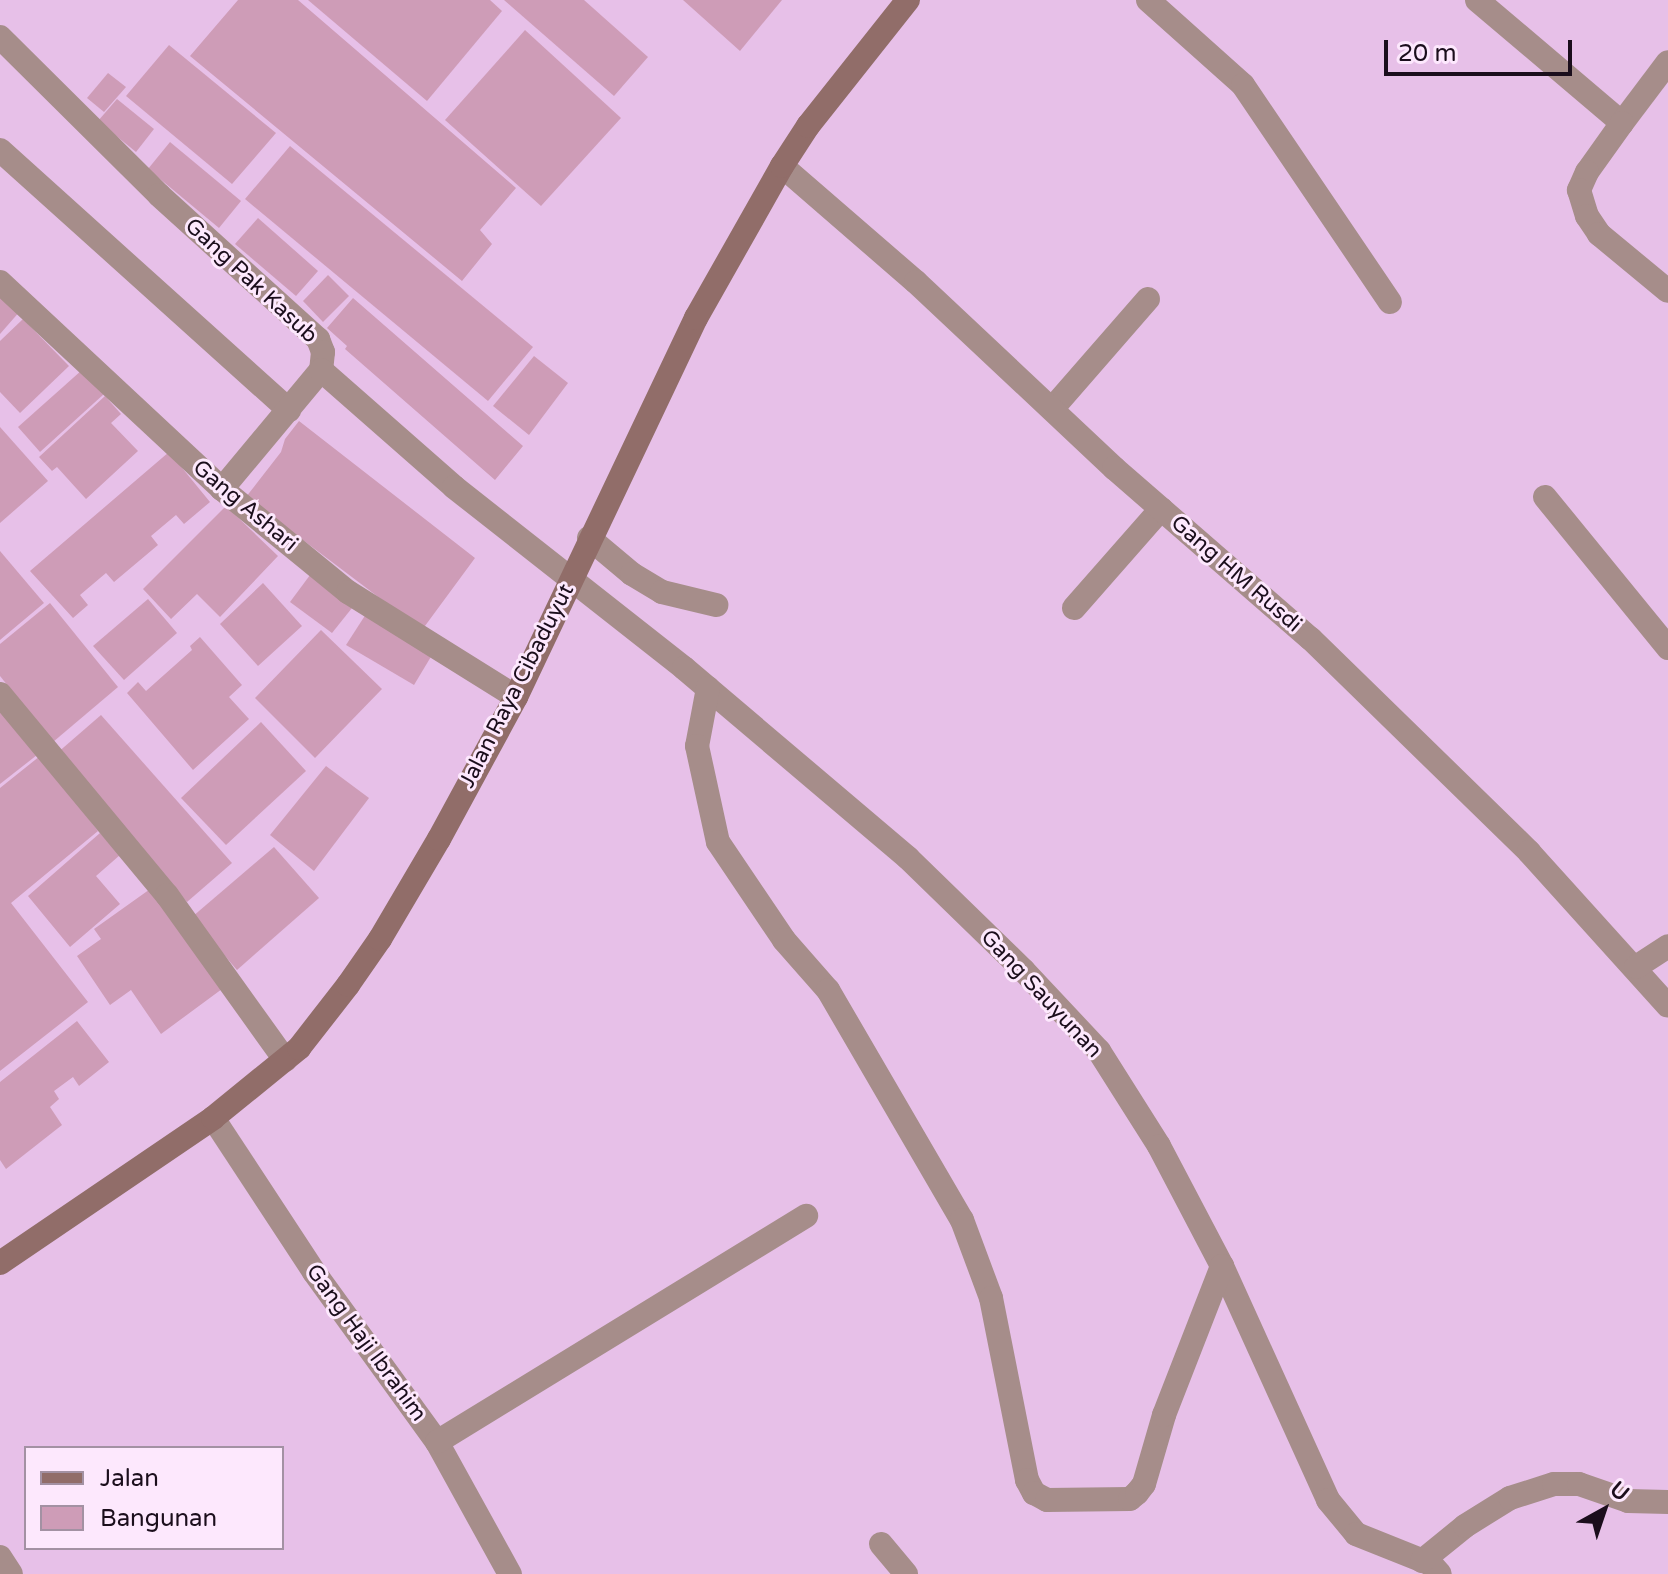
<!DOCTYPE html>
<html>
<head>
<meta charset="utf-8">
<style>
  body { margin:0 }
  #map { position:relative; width:1668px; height:1574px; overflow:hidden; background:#e7c0e8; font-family:"Varela Round",sans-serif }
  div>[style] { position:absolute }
  .building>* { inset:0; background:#ce9cb7 }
  .service>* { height:24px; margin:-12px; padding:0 12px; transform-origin:12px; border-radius:12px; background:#a68d8a }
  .minor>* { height:24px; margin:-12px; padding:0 12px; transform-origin:12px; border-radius:12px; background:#a68d8a }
  .secondary>* { height:24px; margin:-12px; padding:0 12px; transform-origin:12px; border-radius:12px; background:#916d69 }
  span { translate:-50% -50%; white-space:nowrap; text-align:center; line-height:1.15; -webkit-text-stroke:6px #fde8fd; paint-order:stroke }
  .street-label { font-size:22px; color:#1b0e1c }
  .legend { position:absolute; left:24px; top:1446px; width:260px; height:104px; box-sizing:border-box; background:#fde8fd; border:2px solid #a391a3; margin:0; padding:10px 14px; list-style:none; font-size:24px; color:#1b0e1c }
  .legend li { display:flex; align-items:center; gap:16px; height:40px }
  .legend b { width:40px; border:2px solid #a391a3 }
  .north { position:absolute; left:1564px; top:1470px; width:80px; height:80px; -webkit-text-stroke:6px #fde8fd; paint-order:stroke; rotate:40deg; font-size:22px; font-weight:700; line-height:32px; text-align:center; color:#1b0e1c }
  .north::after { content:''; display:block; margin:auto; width:28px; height:36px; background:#1b0e1c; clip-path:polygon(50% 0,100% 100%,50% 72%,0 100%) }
  .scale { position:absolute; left:1384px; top:40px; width:188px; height:36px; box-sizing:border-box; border:4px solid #1b0e1c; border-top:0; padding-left:10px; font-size:24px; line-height:28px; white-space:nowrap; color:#1b0e1c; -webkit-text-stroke:6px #fde8fd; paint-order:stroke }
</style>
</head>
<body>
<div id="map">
  <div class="building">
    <i style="clip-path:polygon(238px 0,298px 0,516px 188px,480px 230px,492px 244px,462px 281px,190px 56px)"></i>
    <i style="clip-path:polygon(308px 0,490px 0,502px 11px,427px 101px)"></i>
    <i style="clip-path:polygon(504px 0,584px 0,648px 57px,614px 96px)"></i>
    <i style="clip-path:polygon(683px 0,782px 0,740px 51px)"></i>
    <i style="clip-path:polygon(525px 30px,621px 118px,541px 206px,445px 120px)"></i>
    <i style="clip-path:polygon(169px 45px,276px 133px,232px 184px,126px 96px)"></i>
    <i style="clip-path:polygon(108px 73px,126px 87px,104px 112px,87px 98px)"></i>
    <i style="clip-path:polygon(117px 99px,154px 129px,136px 152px,98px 121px)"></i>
    <i style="clip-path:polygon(170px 142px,241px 201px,219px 228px,148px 169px)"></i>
    <i style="clip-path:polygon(290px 146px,533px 347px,488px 401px,245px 199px)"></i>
    <i style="clip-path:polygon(258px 218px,318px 271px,296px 296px,235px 244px)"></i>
    <i style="clip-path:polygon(328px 275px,349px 296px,323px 322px,303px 301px)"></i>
    <i style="clip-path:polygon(0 288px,21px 310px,0 334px)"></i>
    <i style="clip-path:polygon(353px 298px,523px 446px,495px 480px,345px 349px,347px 346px,327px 328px)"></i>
    <i style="clip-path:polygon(23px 319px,69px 366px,20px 413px,0 392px,0 341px)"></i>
    <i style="clip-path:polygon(534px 356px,568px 383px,529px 435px,493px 406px)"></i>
    <i style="clip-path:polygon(82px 370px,104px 394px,40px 452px,18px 427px)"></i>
    <i style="clip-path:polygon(105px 396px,121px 414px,111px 423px,138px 451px,86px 499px,57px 467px,52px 471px,39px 457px)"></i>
    <i style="clip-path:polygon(299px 421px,475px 558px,422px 630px,246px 497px,281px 452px,285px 439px)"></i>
    <i style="clip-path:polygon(0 427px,48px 481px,0 523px)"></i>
    <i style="clip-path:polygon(169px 452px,210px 502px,184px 524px,176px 515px,151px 536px,158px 545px,114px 582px,106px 573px,80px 595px,88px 605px,73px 618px,30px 571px)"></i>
    <i style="clip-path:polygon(226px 506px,278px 556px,220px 617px,197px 594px,171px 619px,143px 589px)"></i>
    <i style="clip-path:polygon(0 551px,44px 603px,0 640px)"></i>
    <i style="clip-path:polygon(313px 571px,352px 608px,332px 633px,290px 602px)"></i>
    <i style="clip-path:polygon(263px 583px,302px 626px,258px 666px,220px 624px)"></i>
    <i style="clip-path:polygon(148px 599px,177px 633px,124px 680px,93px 646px)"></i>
    <i style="clip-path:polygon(50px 603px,118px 687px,53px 742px,0 676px,0 644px)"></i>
    <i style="clip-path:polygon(366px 614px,432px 655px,414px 685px,346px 645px)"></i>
    <i style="clip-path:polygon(321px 630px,382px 689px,315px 758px,255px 698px)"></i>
    <i style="clip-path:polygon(200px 637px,242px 685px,229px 697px,249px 719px,193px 770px,127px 693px,138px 682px,146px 691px,192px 650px,190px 646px)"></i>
    <i style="clip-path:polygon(0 706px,37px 755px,0 784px)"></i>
    <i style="clip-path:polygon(101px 715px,232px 863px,187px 902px,56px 754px)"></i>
    <i style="clip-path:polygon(261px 722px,306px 771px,226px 845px,181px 798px)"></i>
    <i style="clip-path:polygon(40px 756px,98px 831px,11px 903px,88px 1002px,0 1071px,0 788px)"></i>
    <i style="clip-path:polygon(326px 766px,369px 798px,314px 871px,270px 835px)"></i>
    <i style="clip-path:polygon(100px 833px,120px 855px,96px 876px,120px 904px,70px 947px,28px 896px)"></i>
    <i style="clip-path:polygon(274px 847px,319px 898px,237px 970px,192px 917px)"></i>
    <i style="clip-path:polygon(153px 887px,222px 989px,161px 1034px,131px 990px,110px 1005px,77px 956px,101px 939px,94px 929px)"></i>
    <i style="clip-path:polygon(77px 1021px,109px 1062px,79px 1086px,73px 1077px,54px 1091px,59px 1099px,50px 1107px,62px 1125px,6px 1169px,0 1160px,0 1082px)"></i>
  </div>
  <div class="service">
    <i style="left:1148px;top:0;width:127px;rotate:41.8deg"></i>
    <i style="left:1243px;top:85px;width:262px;rotate:55.9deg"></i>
    <i style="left:0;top:150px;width:389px;rotate:42deg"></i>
    <i style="left:1052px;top:409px;width:146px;rotate:-48.9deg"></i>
    <i style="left:589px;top:538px;width:56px;rotate:39.9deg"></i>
    <i style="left:632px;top:574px;width:35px;rotate:31deg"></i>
    <i style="left:662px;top:592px;width:56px;rotate:13.5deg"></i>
    <i style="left:1074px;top:608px;width:132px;rotate:-48.7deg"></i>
  </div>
  <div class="minor">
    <i style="left:1477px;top:0;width:190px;rotate:40.3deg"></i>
    <i style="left:1622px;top:123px;width:76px;rotate:-53deg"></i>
    <i style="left:0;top:37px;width:224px;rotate:44.8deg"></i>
    <i style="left:159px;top:195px;width:215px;rotate:42.2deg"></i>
    <i style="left:318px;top:339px;width:14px;rotate:69deg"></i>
    <i style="left:323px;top:352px;width:18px;rotate:96deg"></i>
    <i style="left:321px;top:370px;width:155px;rotate:129.8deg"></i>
    <i style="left:1622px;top:123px;width:60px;rotate:125.5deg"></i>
    <i style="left:1587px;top:172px;width:20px;rotate:114deg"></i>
    <i style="left:1579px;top:190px;width:27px;rotate:73deg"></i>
    <i style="left:1587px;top:216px;width:22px;rotate:56deg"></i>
    <i style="left:1599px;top:234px;width:89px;rotate:39.6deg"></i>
    <i style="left:782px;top:166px;width:177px;rotate:40.9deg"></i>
    <i style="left:916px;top:282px;width:272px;rotate:43.2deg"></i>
    <i style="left:1114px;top:468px;width:261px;rotate:41deg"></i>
    <i style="left:1311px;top:639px;width:305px;rotate:44.3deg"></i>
    <i style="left:1529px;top:852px;width:207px;rotate:47.9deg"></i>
    <i style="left:0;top:282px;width:304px;rotate:43deg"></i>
    <i style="left:222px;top:489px;width:163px;rotate:39.3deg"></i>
    <i style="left:348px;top:592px;width:198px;rotate:32deg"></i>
    <i style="left:321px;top:370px;width:177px;rotate:41.3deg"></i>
    <i style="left:454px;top:487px;width:293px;rotate:38.2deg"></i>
    <i style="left:684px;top:668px;width:294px;rotate:40.3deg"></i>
    <i style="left:908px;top:858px;width:161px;rotate:44.2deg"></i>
    <i style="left:1023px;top:970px;width:111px;rotate:46.8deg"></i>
    <i style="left:1099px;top:1051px;width:112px;rotate:57.7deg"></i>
    <i style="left:1159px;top:1146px;width:136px;rotate:62.3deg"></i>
    <i style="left:1222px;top:1266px;width:257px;rotate:65.6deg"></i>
    <i style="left:1328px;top:1500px;width:44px;rotate:50.5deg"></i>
    <i style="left:1356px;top:1534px;width:81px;rotate:21.8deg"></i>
    <i style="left:1431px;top:1564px;width:13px;rotate:48deg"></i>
    <i style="left:1545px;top:497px;width:195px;rotate:50.8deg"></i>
    <i style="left:708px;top:688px;width:59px;rotate:100.7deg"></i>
    <i style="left:697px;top:746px;width:98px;rotate:77.7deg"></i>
    <i style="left:718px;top:842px;width:118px;rotate:56deg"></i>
    <i style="left:784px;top:940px;width:67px;rotate:48.7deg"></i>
    <i style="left:828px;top:990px;width:266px;rotate:59.8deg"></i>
    <i style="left:962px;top:1220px;width:83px;rotate:69.6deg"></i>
    <i style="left:991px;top:1298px;width:186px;rotate:78.8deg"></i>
    <i style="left:1027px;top:1480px;width:15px;rotate:62deg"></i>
    <i style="left:1034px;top:1493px;width:15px;rotate:28deg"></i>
    <i style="left:1047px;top:1500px;width:83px;rotate:-0.7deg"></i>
    <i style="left:1130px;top:1499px;width:9px;rotate:-41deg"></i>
    <i style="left:1137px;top:1493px;width:11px;rotate:-52deg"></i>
    <i style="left:1144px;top:1484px;width:72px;rotate:-73.8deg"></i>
    <i style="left:1164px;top:1415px;width:160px;rotate:-68.7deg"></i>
    <i style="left:0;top:694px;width:261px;rotate:50.3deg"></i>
    <i style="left:167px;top:895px;width:203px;rotate:54.4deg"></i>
    <i style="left:1636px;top:967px;width:38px;rotate:-33deg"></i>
    <i style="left:213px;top:1118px;width:184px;rotate:56.7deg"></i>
    <i style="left:314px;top:1272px;width:210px;rotate:54.1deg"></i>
    <i style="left:437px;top:1442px;width:151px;rotate:61.1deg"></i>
    <i style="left:437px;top:1442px;width:433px;rotate:-31.5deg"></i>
    <i style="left:881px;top:1544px;width:39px;rotate:50deg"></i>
    <i style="left:0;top:1557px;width:20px;rotate:57deg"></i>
    <i style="left:1422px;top:1561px;width:55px;rotate:-39.1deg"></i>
    <i style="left:1465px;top:1526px;width:53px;rotate:-31.9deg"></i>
    <i style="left:1510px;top:1498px;width:46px;rotate:-17.7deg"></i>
    <i style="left:1554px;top:1484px;width:25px"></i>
    <i style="left:1579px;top:1484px;width:52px;rotate:19.1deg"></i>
    <i style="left:1628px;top:1501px;width:40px;rotate:1.4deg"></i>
  </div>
  <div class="secondary">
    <i style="left:0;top:1263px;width:258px;rotate:-34.2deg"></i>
    <i style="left:213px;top:1118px;width:111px;rotate:-39.1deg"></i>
    <i style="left:299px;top:1048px;width:80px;rotate:-52.1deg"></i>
    <i style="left:348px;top:985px;width:56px;rotate:-55.2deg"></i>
    <i style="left:380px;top:939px;width:116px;rotate:-59.5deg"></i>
    <i style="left:439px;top:839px;width:162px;rotate:-61.5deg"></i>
    <i style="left:516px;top:697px;width:420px;rotate:-64.6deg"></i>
    <i style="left:696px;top:318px;width:175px;rotate:-60.5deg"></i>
    <i style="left:782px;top:166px;width:48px;rotate:-57deg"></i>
    <i style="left:808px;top:126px;width:161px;rotate:-51.6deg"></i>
  </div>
  <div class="street-label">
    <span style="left:251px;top:281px;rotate:43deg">Gang Pak Kasub</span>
    <span style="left:245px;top:506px;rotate:40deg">Gang Ashari</span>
    <span style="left:1236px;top:574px;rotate:41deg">Gang HM Rusdi</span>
    <span style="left:517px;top:686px;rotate:-63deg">Jalan Raya Cibaduyut</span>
    <span style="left:1041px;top:994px;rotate:47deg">Gang Sauyunan</span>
    <span style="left:366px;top:1343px;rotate:54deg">Gang Haji Ibrahim</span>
  </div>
  <ul class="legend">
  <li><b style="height:10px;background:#916d69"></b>Jalan</li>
  <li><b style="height:22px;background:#ce9cb7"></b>Bangunan</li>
  </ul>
  <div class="north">U</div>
  <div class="scale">20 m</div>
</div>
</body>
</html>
